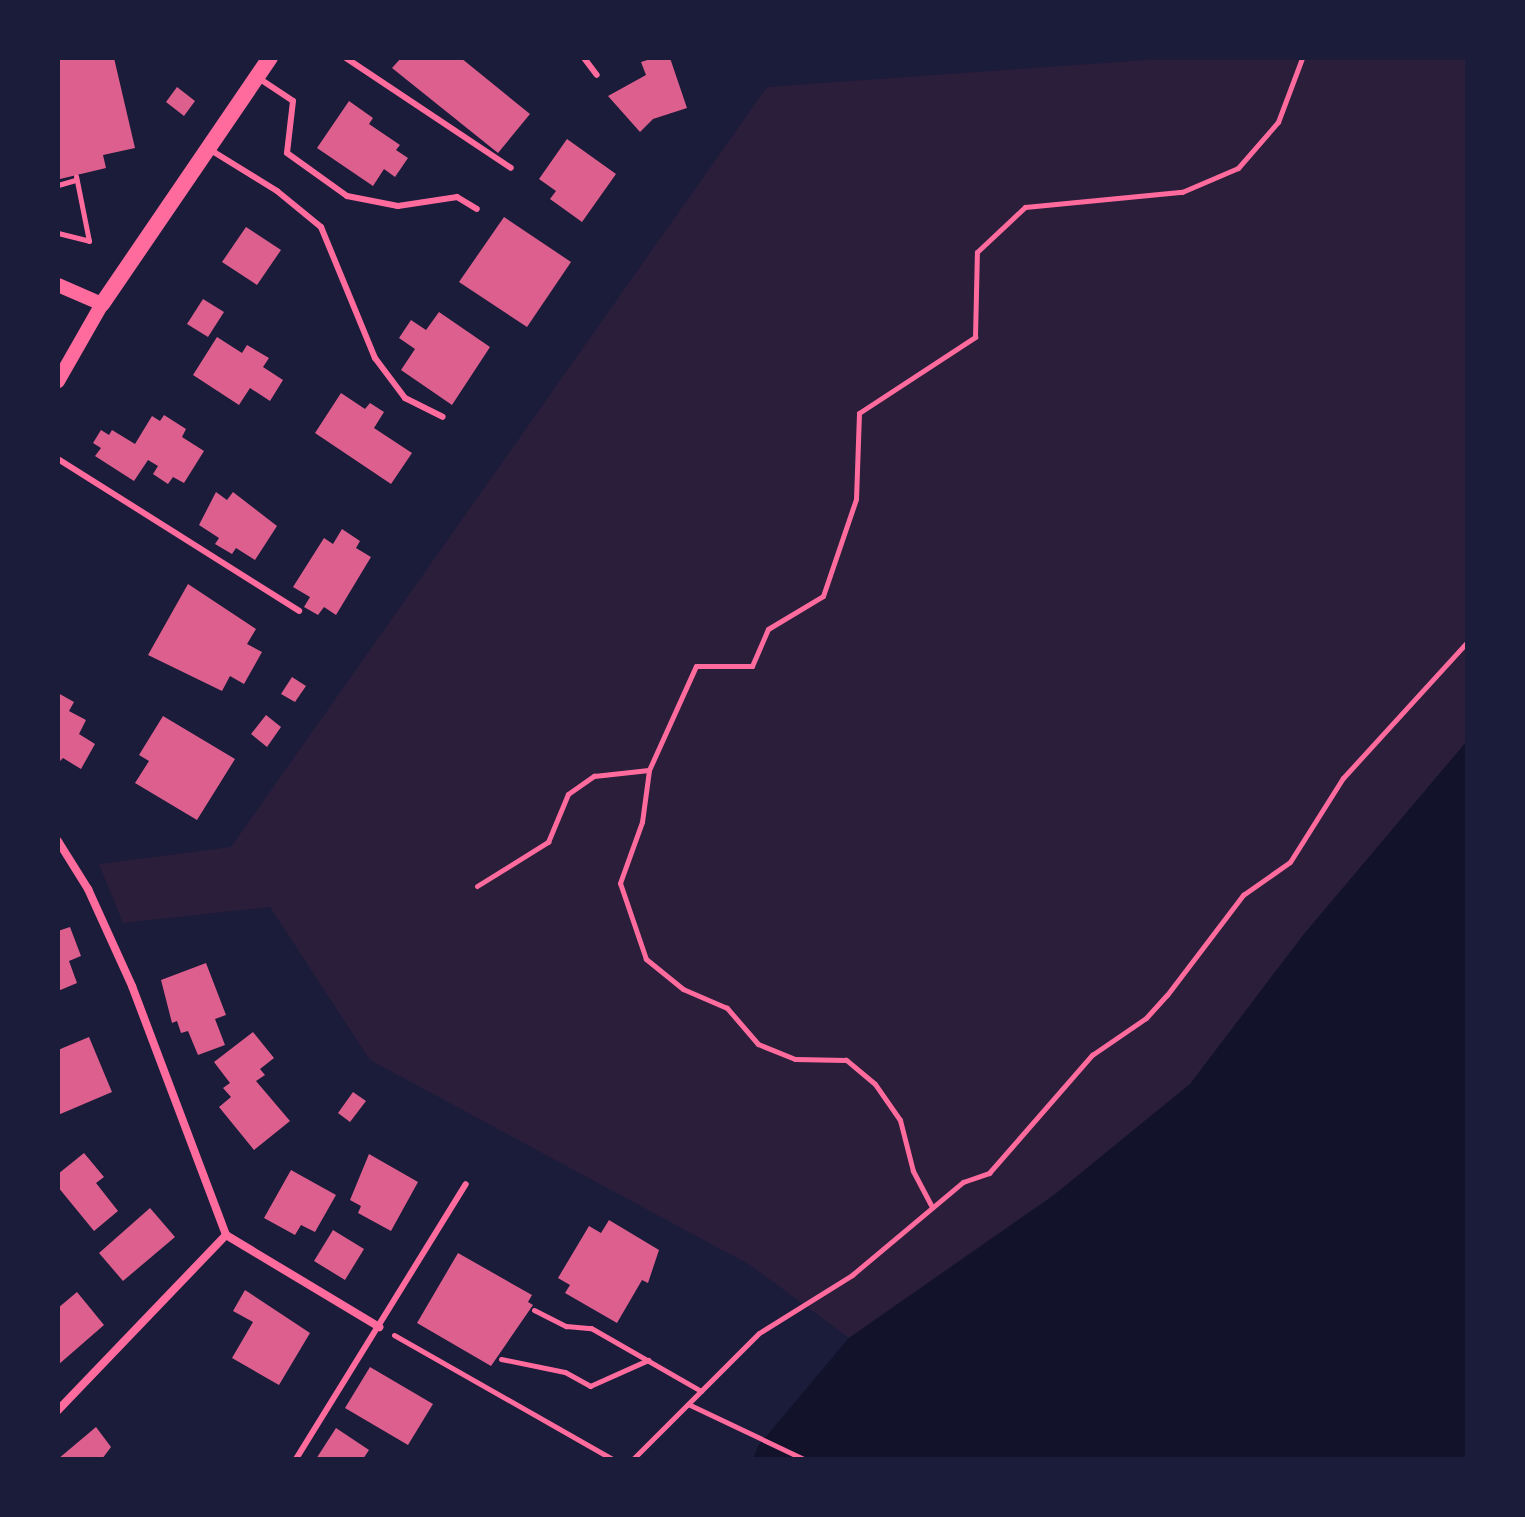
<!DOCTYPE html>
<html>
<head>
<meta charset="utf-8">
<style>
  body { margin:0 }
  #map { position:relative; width:1525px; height:1517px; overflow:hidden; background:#1b1b3a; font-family:"DejaVu Sans",sans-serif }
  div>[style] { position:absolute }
  .green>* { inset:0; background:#2a1e3b }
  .water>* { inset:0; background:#12122b }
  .building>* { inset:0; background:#dd5f8e }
  .path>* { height:5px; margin:-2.5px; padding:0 2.5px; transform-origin:2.5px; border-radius:2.5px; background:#ff6b9d }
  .service>* { height:6px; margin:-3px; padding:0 3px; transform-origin:3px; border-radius:3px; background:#ff6b9d }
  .minor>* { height:8px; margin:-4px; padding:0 4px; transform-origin:4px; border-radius:4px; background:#ff6b9d }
  .tertiary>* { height:14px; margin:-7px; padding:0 7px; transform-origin:7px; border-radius:7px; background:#ff6b9d }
  .secondary>* { height:16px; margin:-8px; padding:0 8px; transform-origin:8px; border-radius:8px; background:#ff6b9d }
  span { translate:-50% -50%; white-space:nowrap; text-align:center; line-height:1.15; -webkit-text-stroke:6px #1b1b3a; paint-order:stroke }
  .frame { position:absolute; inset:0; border:60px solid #1b1b3a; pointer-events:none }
</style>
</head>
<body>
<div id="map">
  <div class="green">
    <i style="clip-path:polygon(1174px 58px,1467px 58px,1467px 741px,1304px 934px,1190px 1084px,1054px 1195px,849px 1338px,750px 1265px,370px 1060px,270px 907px,123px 923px,99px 864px,231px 847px,767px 87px)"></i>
  </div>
  <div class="water">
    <i style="clip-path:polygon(1467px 741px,1467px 1459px,753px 1459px,758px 1446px,849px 1338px,1054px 1195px,1190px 1084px,1304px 934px)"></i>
  </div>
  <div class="building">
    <i style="clip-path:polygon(58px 58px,114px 58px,135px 148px,103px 155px,106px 168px,60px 179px)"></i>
    <i style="clip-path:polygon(401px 58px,461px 58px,530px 114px,498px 153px,392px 68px)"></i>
    <i style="clip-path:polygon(654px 58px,670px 58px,687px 108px,653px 119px,640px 132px,608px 96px,646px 75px,641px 62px)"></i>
    <i style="clip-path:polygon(177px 87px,195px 101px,184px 116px,166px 102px)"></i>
    <i style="clip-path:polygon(349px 101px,373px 118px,369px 124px,400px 145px,396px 150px,408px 158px,395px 177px,384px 169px,373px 186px,317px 148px)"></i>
    <i style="clip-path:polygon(567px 139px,616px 174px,582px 222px,550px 199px,556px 191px,539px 179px)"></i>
    <i style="clip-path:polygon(504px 217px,571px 262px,527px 327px,459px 282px)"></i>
    <i style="clip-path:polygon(246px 227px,281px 250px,257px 285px,222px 262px)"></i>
    <i style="clip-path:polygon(203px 299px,224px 312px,208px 337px,187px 324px)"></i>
    <i style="clip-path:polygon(439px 312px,490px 347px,452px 405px,401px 370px,415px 349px,399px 338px,411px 320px,426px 330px)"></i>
    <i style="clip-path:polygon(217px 337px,242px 353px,247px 345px,269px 358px,263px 367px,283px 380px,270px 401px,250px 388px,239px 405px,193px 375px)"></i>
    <i style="clip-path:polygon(341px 393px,365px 409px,370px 403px,384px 412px,374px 428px,412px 453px,391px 484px,315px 433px)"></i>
    <i style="clip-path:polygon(164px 415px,186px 429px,182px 437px,204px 451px,184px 483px,173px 477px,168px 484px,153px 474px,158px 466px,148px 460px,134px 481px,95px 456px,101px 448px,93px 443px,101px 430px,109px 435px,112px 430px,135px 444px,152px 416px,160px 421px)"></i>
    <i style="clip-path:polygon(216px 492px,227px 500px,233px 492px,277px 526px,255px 560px,236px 548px,232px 554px,215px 544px,219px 538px,199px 525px)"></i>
    <i style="clip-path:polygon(342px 529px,360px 541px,356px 548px,371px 557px,336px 615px,324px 607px,318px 615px,304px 607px,310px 597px,293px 587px,324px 538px,333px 544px)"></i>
    <i style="clip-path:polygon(188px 584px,256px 629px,247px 644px,262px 652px,244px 684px,230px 676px,222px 691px,148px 655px)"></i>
    <i style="clip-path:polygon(292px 677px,306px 686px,295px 702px,281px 694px)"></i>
    <i style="clip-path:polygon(58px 693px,74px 702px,69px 711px,86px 720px,79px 734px,95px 744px,81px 769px,63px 758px,58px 763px)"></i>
    <i style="clip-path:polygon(266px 715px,281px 727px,267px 747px,251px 734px)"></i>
    <i style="clip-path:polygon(163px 716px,235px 759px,197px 820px,135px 783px,149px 761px,139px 755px)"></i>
    <i style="clip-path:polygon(70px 927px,81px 956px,69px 961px,77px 983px,58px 991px,58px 931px)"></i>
    <i style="clip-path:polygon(206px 963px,226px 1015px,215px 1019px,225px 1045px,198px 1055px,188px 1031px,181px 1033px,177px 1021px,172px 1023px,161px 980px)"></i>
    <i style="clip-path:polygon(253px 1032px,274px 1058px,260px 1069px,265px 1075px,256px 1081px,290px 1121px,254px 1150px,219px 1107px,231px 1097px,223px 1088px,230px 1083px,214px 1062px)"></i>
    <i style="clip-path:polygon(89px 1037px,112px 1092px,58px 1115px,58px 1050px)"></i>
    <i style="clip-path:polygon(353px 1092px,366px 1101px,350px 1122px,338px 1113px)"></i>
    <i style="clip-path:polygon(84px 1153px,104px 1177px,96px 1183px,118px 1211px,94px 1231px,58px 1187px,58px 1174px)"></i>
    <i style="clip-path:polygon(369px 1154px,418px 1182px,391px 1231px,358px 1213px,361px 1206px,350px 1200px)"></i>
    <i style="clip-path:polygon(291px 1170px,336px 1195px,315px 1232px,301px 1225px,295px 1235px,264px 1218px)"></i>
    <i style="clip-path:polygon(150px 1208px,175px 1237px,123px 1281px,99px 1253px)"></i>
    <i style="clip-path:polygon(609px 1220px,659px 1250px,648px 1283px,642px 1280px,617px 1323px,565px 1293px,570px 1285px,558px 1278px,589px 1226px,601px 1233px)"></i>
    <i style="clip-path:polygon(333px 1230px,364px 1249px,345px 1280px,314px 1261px)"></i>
    <i style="clip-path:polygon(458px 1253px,532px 1295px,528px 1302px,533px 1305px,491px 1366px,417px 1323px)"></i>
    <i style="clip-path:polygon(245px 1290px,310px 1333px,279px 1385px,232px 1358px,253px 1322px,233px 1311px)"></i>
    <i style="clip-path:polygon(77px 1292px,104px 1325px,58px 1365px,58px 1308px)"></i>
    <i style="clip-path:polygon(370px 1367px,433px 1404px,408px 1445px,345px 1408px)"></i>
    <i style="clip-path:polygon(96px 1427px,111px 1447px,102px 1459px,58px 1459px)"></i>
    <i style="clip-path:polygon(336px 1428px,369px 1450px,363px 1459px,316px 1459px)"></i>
  </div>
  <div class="path">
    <i style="left:58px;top:185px;width:19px;rotate:-16deg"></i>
    <i style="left:58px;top:233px;width:32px;rotate:14deg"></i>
    <i style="left:89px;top:241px;width:66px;rotate:-101.3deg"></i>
    <i style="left:477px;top:886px;width:84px;rotate:-31.8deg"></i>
    <i style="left:548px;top:842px;width:52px;rotate:-67.4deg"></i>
    <i style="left:568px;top:794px;width:32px;rotate:-35deg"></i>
    <i style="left:594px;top:776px;width:55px;rotate:-6.2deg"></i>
    <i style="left:932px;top:1207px;width:41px;rotate:-117.8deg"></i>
    <i style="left:913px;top:1171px;width:53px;rotate:-104.3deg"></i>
    <i style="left:900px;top:1120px;width:44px;rotate:-124.8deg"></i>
    <i style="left:875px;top:1084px;width:38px;rotate:-140deg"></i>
    <i style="left:846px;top:1060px;width:51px;rotate:-178.9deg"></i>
    <i style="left:795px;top:1059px;width:40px;rotate:-158deg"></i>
    <i style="left:758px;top:1044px;width:48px;rotate:-130.7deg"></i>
    <i style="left:727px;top:1008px;width:48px;rotate:-156.6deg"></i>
    <i style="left:683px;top:989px;width:48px;rotate:-141deg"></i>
    <i style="left:646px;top:959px;width:80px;rotate:-108.9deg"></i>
    <i style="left:620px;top:883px;width:65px;rotate:-70.2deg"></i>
    <i style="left:642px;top:822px;width:52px;rotate:-82.3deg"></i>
    <i style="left:649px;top:770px;width:114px;rotate:-65.7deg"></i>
    <i style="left:696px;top:666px;width:56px"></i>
    <i style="left:752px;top:666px;width:40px;rotate:-66.6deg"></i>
    <i style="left:768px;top:629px;width:64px;rotate:-31deg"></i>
    <i style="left:823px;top:596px;width:102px;rotate:-71.2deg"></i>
    <i style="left:856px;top:499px;width:86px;rotate:-88deg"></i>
    <i style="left:859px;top:413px;width:139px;rotate:-33.2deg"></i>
    <i style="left:975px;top:337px;width:85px;rotate:-88.7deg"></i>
    <i style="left:977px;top:252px;width:66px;rotate:-43.2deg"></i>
    <i style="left:1025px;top:207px;width:158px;rotate:-5.5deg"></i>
    <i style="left:1182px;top:192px;width:61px;rotate:-23.2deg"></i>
    <i style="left:1238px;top:168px;width:61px;rotate:-49deg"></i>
    <i style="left:1278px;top:122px;width:68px;rotate:-69.4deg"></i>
    <i style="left:534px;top:1310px;width:36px;rotate:27deg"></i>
    <i style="left:566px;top:1326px;width:25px;rotate:5deg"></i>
    <i style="left:591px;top:1328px;width:127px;rotate:29.8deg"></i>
    <i style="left:394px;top:1335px;width:251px;rotate:29.6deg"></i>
    <i style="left:501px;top:1359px;width:65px;rotate:11.5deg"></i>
    <i style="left:565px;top:1372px;width:29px;rotate:29deg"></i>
    <i style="left:590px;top:1386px;width:64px;rotate:-24.1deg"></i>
    <i style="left:688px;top:1404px;width:128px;rotate:25.4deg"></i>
    <i style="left:633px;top:1459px;width:178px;rotate:-45deg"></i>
    <i style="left:759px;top:1333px;width:110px;rotate:-31.9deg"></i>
    <i style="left:852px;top:1275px;width:145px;rotate:-40deg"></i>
    <i style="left:963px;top:1182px;width:28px;rotate:-19deg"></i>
    <i style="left:989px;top:1173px;width:157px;rotate:-48.9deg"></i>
    <i style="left:1092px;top:1055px;width:65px;rotate:-34.4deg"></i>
    <i style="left:1146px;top:1018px;width:31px;rotate:-48deg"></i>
    <i style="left:1167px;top:995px;width:126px;rotate:-52.8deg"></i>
    <i style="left:1243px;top:895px;width:57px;rotate:-35.1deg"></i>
    <i style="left:1290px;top:862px;width:99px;rotate:-57.8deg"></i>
    <i style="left:1343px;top:778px;width:184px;rotate:-47.6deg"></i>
  </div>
  <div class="service">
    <i style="left:346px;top:58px;width:198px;rotate:33.7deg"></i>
    <i style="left:584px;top:58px;width:21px;rotate:53deg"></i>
    <i style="left:257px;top:77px;width:43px;rotate:33.7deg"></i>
    <i style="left:293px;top:101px;width:52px;rotate:96.6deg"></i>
    <i style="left:287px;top:153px;width:74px;rotate:35.6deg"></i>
    <i style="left:347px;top:196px;width:52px;rotate:11.1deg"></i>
    <i style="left:398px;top:206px;width:60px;rotate:-8.7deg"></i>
    <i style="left:457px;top:197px;width:23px;rotate:31deg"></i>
    <i style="left:209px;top:149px;width:80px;rotate:31.7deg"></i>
    <i style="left:277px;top:191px;width:57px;rotate:39.3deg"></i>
    <i style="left:321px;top:227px;width:142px;rotate:67.6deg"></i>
    <i style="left:375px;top:358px;width:50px;rotate:53.1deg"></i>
    <i style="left:405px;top:398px;width:42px;rotate:26.6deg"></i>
    <i style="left:58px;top:459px;width:285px;rotate:32.2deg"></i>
    <i style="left:296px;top:1459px;width:323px;rotate:-58.3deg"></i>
  </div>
  <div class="minor">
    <i style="left:58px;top:841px;width:57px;rotate:58deg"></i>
    <i style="left:88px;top:889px;width:107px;rotate:65.6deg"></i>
    <i style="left:132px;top:986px;width:266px;rotate:69.3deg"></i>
    <i style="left:226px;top:1235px;width:243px;rotate:133.8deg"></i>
    <i style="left:226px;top:1235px;width:179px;rotate:31deg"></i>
  </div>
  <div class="tertiary">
    <i style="left:58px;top:285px;width:48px;rotate:23.4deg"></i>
    <i style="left:102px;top:304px;width:89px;rotate:119.7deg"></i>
  </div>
  <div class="secondary">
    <i style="left:102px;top:304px;width:298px;rotate:-55.7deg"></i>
  </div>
  <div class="frame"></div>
</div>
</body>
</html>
